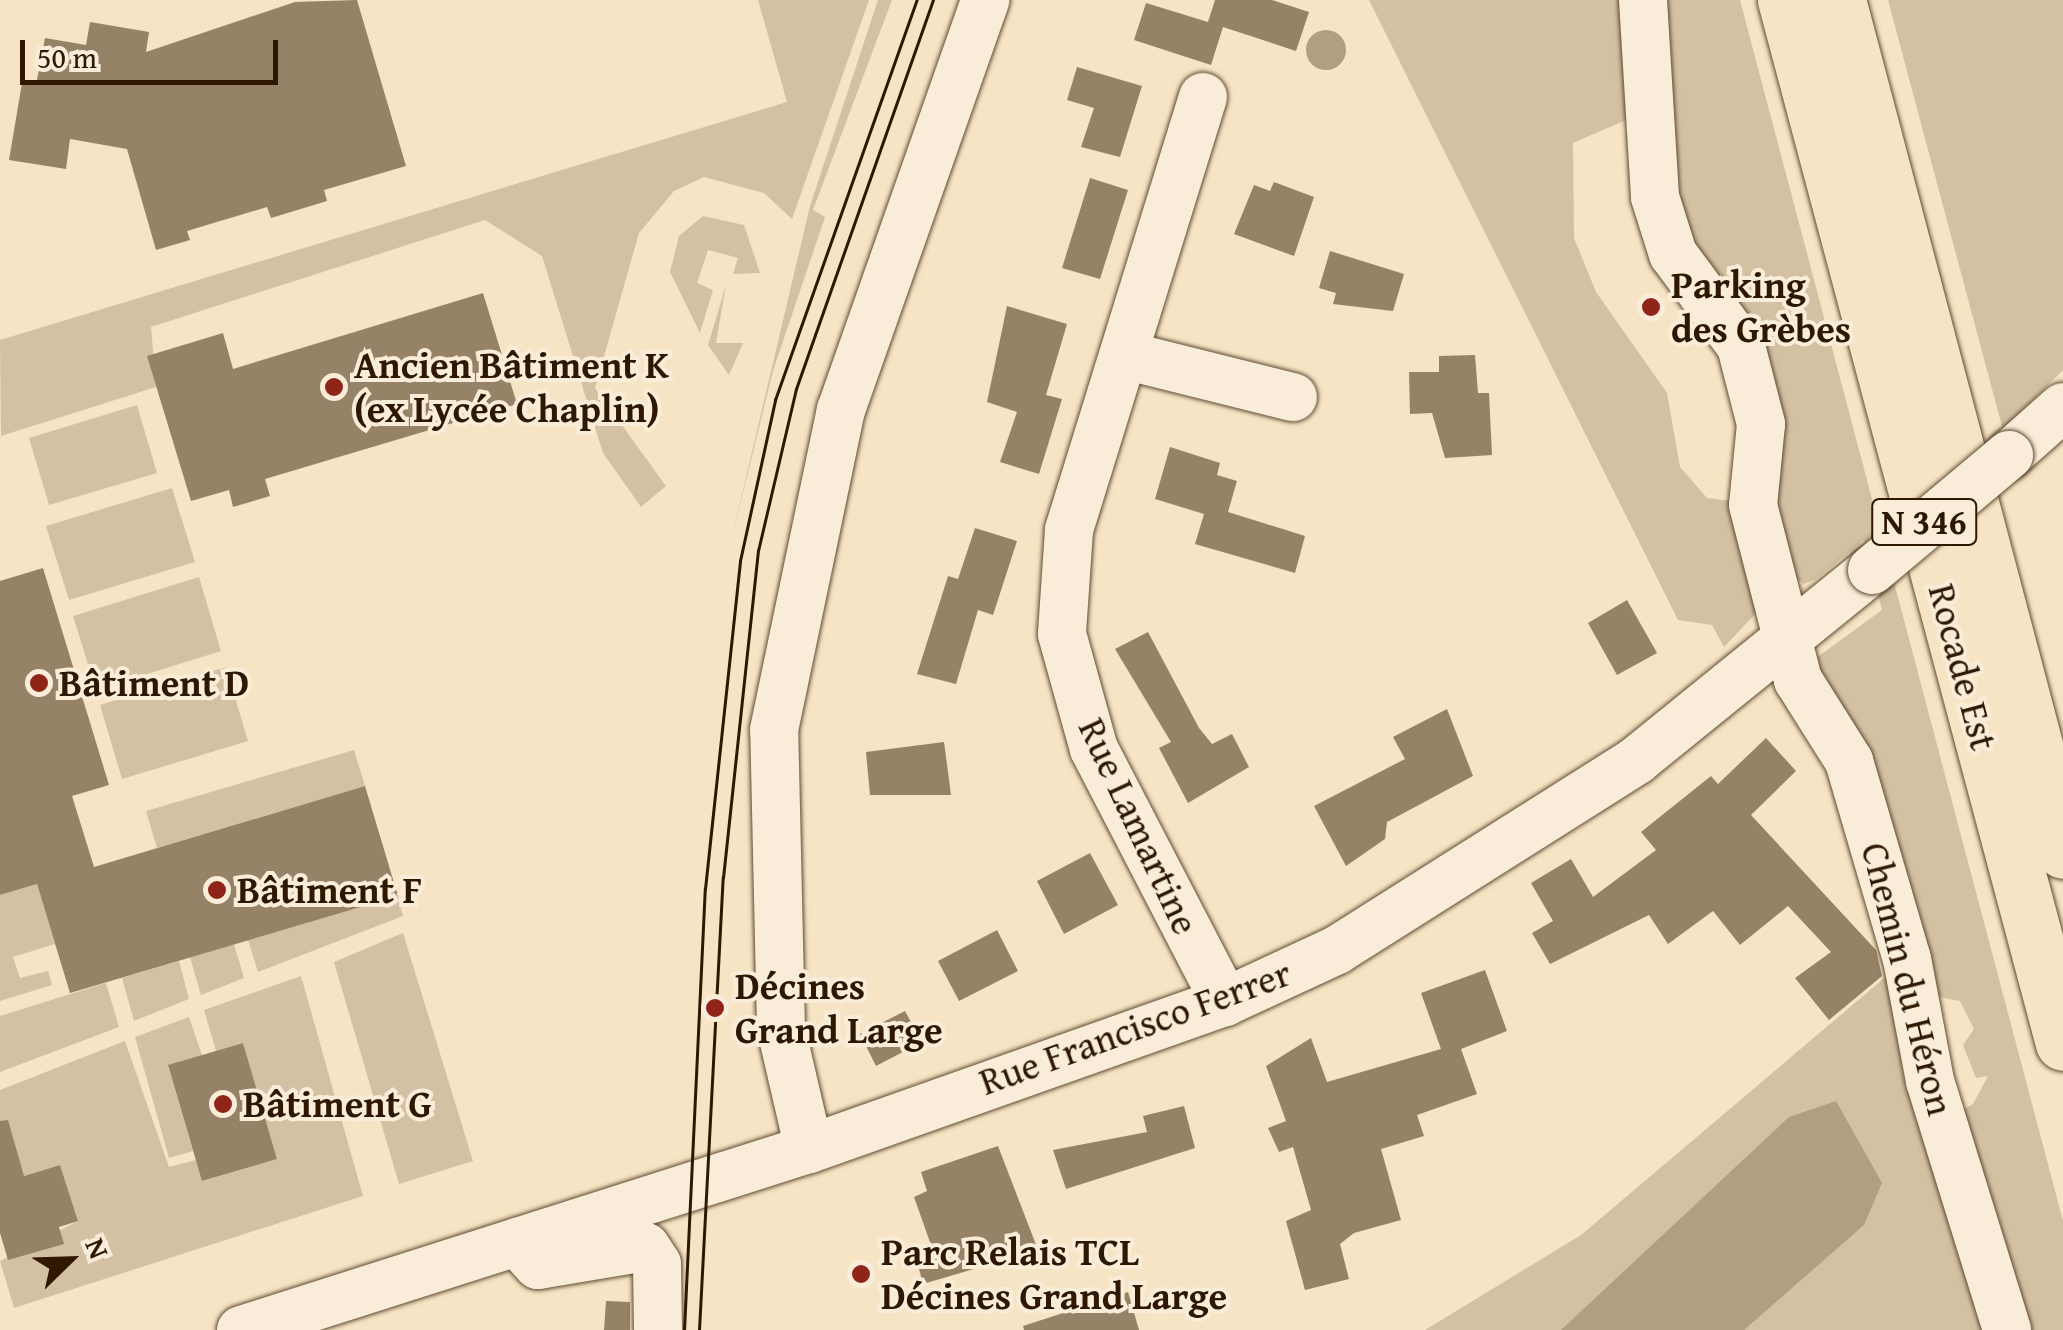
<!DOCTYPE html>
<html>
<head>
<meta charset="utf-8">
<style>
  body { margin:0 }
  #map { position:relative; width:2063px; height:1330px; overflow:hidden; background:#f6e4c4; font-family:"Gentium Book Plus",serif }
  div>[style] { position:absolute }
  .green>* { inset:0; background:#d4c1a3 }
  .water>* { inset:0; background:#b29f81 }
  .round { border-radius:50% }
  .building>* { inset:0; background:#968266 }
  .roads { filter:drop-shadow(0 0 2px #604b31) drop-shadow(0 0 2px #604b31) }
  .minor>* { height:48px; margin:-24px; padding:0 24px; transform-origin:24px; border-radius:24px; background:#f9edd9 }
  .highway>* { height:55px; margin:-27.5px; padding:0 27.5px; transform-origin:27.5px; border-radius:27.5px; background:#f6e4c4 }
  .tram>* { height:2.5px; margin:-1.25px; padding:0 1.25px; transform-origin:1.25px; border-radius:1.25px; background:#2e1800 }
  .bridges { filter:drop-shadow(0 0 2px #604b31) drop-shadow(0 0 2px #604b31) }
  .minor-bridge>* { height:48px; margin:-24px; padding:0 24px; transform-origin:24px; border-radius:24px; background:#f9edd9 }
  .dots>* { width:28px; height:28px; translate:-50% -50%; box-sizing:border-box; border:5px solid #f9edd9; border-radius:50% }
  span { translate:-50% -50%; white-space:nowrap; text-align:center; line-height:1.15; -webkit-text-stroke:8px #f9edd9; paint-order:stroke }
  .shield-label span { padding:2px 8px; background:#f9edd9; border:2px solid; border-radius:8px; -webkit-text-stroke-width:0 }
  .shield-label { font-size:35px; color:#2e1800; font-weight:700 }
  .poi-label { font-size:38px; color:#2e1800; font-weight:700 }
  .left { translate:0 -50%; text-align:left }
  .street-label { font-size:38px; color:#2e1800 }
  .north { position:absolute; left:20px; top:1210px; width:100px; height:100px; -webkit-text-stroke:8px #f9edd9; paint-order:stroke; rotate:67deg; font-size:28px; font-weight:700; line-height:40px; text-align:center; color:#2e1800 }
  .north::after { content:''; display:block; margin:auto; width:35px; height:45px; background:#2e1800; clip-path:polygon(50% 0,100% 100%,50% 72%,0 100%) }
  .scale { position:absolute; left:20px; top:40px; width:258px; height:45px; box-sizing:border-box; border:5px solid #2e1800; border-top:0; padding-left:12px; font-size:30px; line-height:35px; white-space:nowrap; color:#2e1800; -webkit-text-stroke:8px #f9edd9; paint-order:stroke }
</style>
</head>
<body>
<div id="map">
  <div class="green">
    <i style="clip-path:polygon(758px 0,869px 0,792px 219px,764px 193px,704px 177px,674px 191px,639px 233px,595px 388px,666px 486px,641px 507px,603px 453px,542px 256px,485px 220px,151px 327px,156px 387px,1px 436px,0 340px,787px 102px)"></i>
    <i style="clip-path:polygon(878px 0,892px 0,813px 210px,825px 217px,773px 371px,731px 541px,810px 206px)"></i>
    <i style="clip-path:polygon(1369px 0,1628px 0,1633px 117px,1573px 143px,1574px 238px,1596px 292px,1667px 393px,1680px 467px,1707px 498px,1739px 502px,1759px 610px,1724px 647px,1712px 625px,1678px 620px)"></i>
    <i style="clip-path:polygon(1657px 0,1740px 0,2063px 1221px,2063px 1330px,2021px 1330px,1952px 1116px,1973px 1104px,1988px 1076px,1976px 1078px,1963px 1045px,1974px 1029px,1960px 1001px,1923px 994px,1816px 658px,1882px 610px,1864px 540px,1816px 579px,1804px 584px,1789px 572px,1684px 246px)"></i>
    <i style="clip-path:polygon(1888px 0,2063px 0,2063px 370px,2003px 430px)"></i>
    <i style="clip-path:polygon(703px 216px,744px 225px,760px 273px,733px 274px,738px 258px,708px 250px,697px 283px,713px 290px,700px 333px,670px 272px,679px 236px)"></i>
    <i style="clip-path:polygon(726px 285px,716px 343px,743px 343px,729px 375px,708px 345px)"></i>
    <i style="clip-path:polygon(137px 405px,157px 473px,49px 505px,29px 438px)"></i>
    <i style="clip-path:polygon(172px 488px,195px 562px,69px 600px,46px 526px)"></i>
    <i style="clip-path:polygon(199px 577px,221px 651px,96px 690px,73px 616px)"></i>
    <i style="clip-path:polygon(226px 667px,248px 741px,122px 779px,100px 705px)"></i>
    <i style="clip-path:polygon(354px 750px,365px 786px,157px 848px,146px 811px)"></i>
    <i style="clip-path:polygon(37px 884px,55px 944px,13px 957px,20px 978px,48px 971px,52px 985px,0 1001px,0 895px)"></i>
    <i style="clip-path:polygon(398px 896px,403px 916px,258px 972px,248px 940px)"></i>
    <i style="clip-path:polygon(403px 933px,473px 1161px,399px 1184px,334px 962px)"></i>
    <i style="clip-path:polygon(234px 944px,244px 978px,201px 995px,190px 957px)"></i>
    <i style="clip-path:polygon(179px 961px,189px 999px,134px 1021px,122px 978px)"></i>
    <i style="clip-path:polygon(1895px 969px,1903px 1074px,1986px 1330px,1425px 1330px,1581px 1235px)"></i>
    <i style="clip-path:polygon(301px 976px,363px 1196px,14px 1308px,0 1261px,78px 1221px,60px 1165px,24px 1176px,0 1163px,0 1090px,125px 1041px,169px 1167px,196px 1160px,203px 1181px,277px 1159px,243px 1043px,216px 1051px,204px 1010px)"></i>
    <i style="clip-path:polygon(106px 983px,119px 1027px,0 1072px,0 1016px)"></i>
    <i style="clip-path:polygon(189px 1017px,202px 1055px,168px 1066px,193px 1151px,169px 1158px,135px 1037px)"></i>
  </div>
  <div class="water">
    <i class="round" style="left:1306px;top:30px;width:40px;height:40px"></i>
    <i style="clip-path:polygon(1836px 1101px,1882px 1183px,1864px 1225px,1744px 1330px,1561px 1330px,1789px 1117px)"></i>
  </div>
  <div class="building">
    <i style="clip-path:polygon(357px 0,406px 166px,324px 190px,327px 201px,271px 218px,267px 207px,187px 231px,190px 240px,156px 250px,127px 149px,70px 139px,66px 169px,9px 160px,22px 83px,36px 85px,45px 38px,86px 45px,90px 22px,149px 32px,146px 52px,295px 2px)"></i>
    <i style="clip-path:polygon(1215px 0,1272px 0,1309px 12px,1296px 51px,1223px 27px,1211px 65px,1134px 40px,1146px 3px,1208px 22px)"></i>
    <i style="clip-path:polygon(1077px 67px,1142px 86px,1120px 157px,1081px 147px,1094px 108px,1067px 100px)"></i>
    <i style="clip-path:polygon(1090px 178px,1128px 190px,1100px 279px,1062px 268px)"></i>
    <i style="clip-path:polygon(1274px 182px,1314px 197px,1294px 256px,1234px 234px,1254px 185px,1270px 191px)"></i>
    <i style="clip-path:polygon(1330px 251px,1404px 274px,1393px 311px,1333px 304px,1336px 293px,1319px 288px)"></i>
    <i style="clip-path:polygon(483px 293px,517px 404px,265px 479px,270px 496px,233px 507px,229px 490px,191px 501px,147px 356px,223px 333px,233px 369px)"></i>
    <i style="clip-path:polygon(1007px 306px,1067px 324px,1046px 395px,1062px 399px,1039px 474px,1000px 462px,1017px 412px,987px 402px)"></i>
    <i style="clip-path:polygon(1475px 355px,1478px 393px,1489px 393px,1492px 455px,1445px 458px,1432px 413px,1410px 414px,1409px 372px,1439px 372px,1439px 356px)"></i>
    <i style="clip-path:polygon(1170px 447px,1220px 463px,1217px 475px,1237px 481px,1228px 512px,1305px 536px,1295px 573px,1195px 544px,1204px 514px,1155px 499px)"></i>
    <i style="clip-path:polygon(975px 528px,1017px 541px,993px 615px,978px 610px,956px 684px,917px 674px,948px 576px,958px 579px)"></i>
    <i style="clip-path:polygon(43px 568px,109px 785px,72px 796px,94px 867px,365px 786px,398px 896px,70px 993px,37px 884px,0 895px,0 581px)"></i>
    <i style="clip-path:polygon(1627px 600px,1657px 653px,1617px 675px,1588px 623px)"></i>
    <i style="clip-path:polygon(1148px 632px,1199px 728px,1212px 744px,1232px 734px,1249px 767px,1188px 803px,1159px 748px,1171px 742px,1115px 649px)"></i>
    <i style="clip-path:polygon(1447px 709px,1473px 776px,1387px 822px,1385px 839px,1346px 866px,1314px 806px,1405px 759px,1393px 737px)"></i>
    <i style="clip-path:polygon(1766px 738px,1796px 771px,1751px 815px,1876px 950px,1882px 976px,1829px 1020px,1795px 978px,1831px 952px,1788px 906px,1740px 945px,1713px 911px,1668px 944px,1649px 915px,1550px 964px,1532px 933px,1553px 921px,1531px 883px,1571px 859px,1593px 897px,1656px 850px,1641px 832px,1711px 776px,1718px 784px)"></i>
    <i style="clip-path:polygon(944px 742px,951px 795px,870px 795px,866px 752px)"></i>
    <i style="clip-path:polygon(1090px 853px,1118px 905px,1064px 934px,1037px 881px)"></i>
    <i style="clip-path:polygon(997px 930px,1018px 971px,959px 1001px,938px 961px)"></i>
    <i style="clip-path:polygon(1485px 970px,1507px 1031px,1461px 1049px,1477px 1094px,1417px 1115px,1424px 1136px,1381px 1149px,1401px 1220px,1354px 1233px,1340px 1244px,1349px 1279px,1305px 1290px,1286px 1221px,1311px 1210px,1293px 1147px,1279px 1152px,1268px 1128px,1286px 1121px,1266px 1066px,1311px 1038px,1327px 1082px,1441px 1049px,1421px 993px)"></i>
    <i style="clip-path:polygon(905px 1011px,922px 1042px,876px 1066px,860px 1034px)"></i>
    <i style="clip-path:polygon(243px 1043px,277px 1159px,202px 1181px,168px 1065px)"></i>
    <i style="clip-path:polygon(1184px 1106px,1195px 1148px,1066px 1189px,1053px 1150px,1147px 1132px,1143px 1116px)"></i>
    <i style="clip-path:polygon(8px 1120px,24px 1176px,60px 1165px,78px 1221px,59px 1227px,64px 1244px,8px 1260px,0 1233px,0 1121px)"></i>
    <i style="clip-path:polygon(998px 1146px,1038px 1250px,923px 1284px,914px 1250px,931px 1245px,914px 1197px,927px 1191px,921px 1172px)"></i>
    <i style="clip-path:polygon(1128px 1292px,1139px 1330px,1024px 1330px,1023px 1326px)"></i>
    <i style="clip-path:polygon(606px 1301px,630px 1302px,630px 1330px,604px 1330px)"></i>
  </div>
  <div class="roads">
    <div class="minor">
      <i style="left:1643px;top:0;width:197px;rotate:86.5deg"></i>
      <i style="left:1655px;top:197px;width:60px;rotate:72.5deg"></i>
      <i style="left:1673px;top:254px;width:114px;rotate:53.5deg"></i>
      <i style="left:1741px;top:346px;width:81px;rotate:75.6deg"></i>
      <i style="left:1761px;top:424px;width:81px;rotate:95.6deg"></i>
      <i style="left:1753px;top:505px;width:181px;rotate:75.6deg"></i>
      <i style="left:1798px;top:680px;width:96px;rotate:57.8deg"></i>
      <i style="left:1849px;top:761px;width:206px;rotate:73.7deg"></i>
      <i style="left:1907px;top:959px;width:124px;rotate:79.3deg"></i>
      <i style="left:1930px;top:1081px;width:261px;rotate:72.8deg"></i>
      <i style="left:1203px;top:97px;width:453px;rotate:107.2deg"></i>
      <i style="left:1069px;top:530px;width:104px;rotate:93.9deg"></i>
      <i style="left:1062px;top:634px;width:119px;rotate:74.5deg"></i>
      <i style="left:1094px;top:749px;width:285px;rotate:62.6deg"></i>
      <i style="left:1128px;top:356px;width:170px;rotate:14deg"></i>
      <i style="left:2009px;top:455px;width:72px;rotate:-41.6deg"></i>
      <i style="left:809px;top:1149px;width:123px;rotate:-103.1deg"></i>
      <i style="left:781px;top:1029px;width:299px;rotate:-91.3deg"></i>
      <i style="left:774px;top:730px;width:327px;rotate:-78.2deg"></i>
      <i style="left:841px;top:410px;width:435px;rotate:-70.6deg"></i>
      <i style="left:517px;top:1242px;width:31px;rotate:48deg"></i>
      <i style="left:538px;top:1265px;width:109px;rotate:-9.5deg"></i>
      <i style="left:646px;top:1247px;width:20px;rotate:57deg"></i>
      <i style="left:657px;top:1264px;width:66px;rotate:89.1deg"></i>
      <i style="left:241px;top:1330px;width:596px;rotate:-17.68deg"></i>
      <i style="left:809px;top:1149px;width:441px;rotate:-19.5deg"></i>
      <i style="left:1225px;top:1002px;width:123px;rotate:-24.9deg"></i>
      <i style="left:1337px;top:950px;width:355px;rotate:-32.3deg"></i>
      <i style="left:1637px;top:760px;width:302px;rotate:-39deg"></i>
    </div>
    <div class="highway">
      <i style="left:1785px;top:0;width:1079px;rotate:75.08deg"></i>
      <i style="left:1838px;top:0;width:880px;rotate:75.19deg"></i>
    </div>
  </div>
  <div class="tram">
    <i style="left:684px;top:1330px;width:441px;rotate:-87.3deg"></i>
    <i style="left:705px;top:889px;width:330px;rotate:-83.9deg"></i>
    <i style="left:740px;top:561px;width:165px;rotate:-77.7deg"></i>
    <i style="left:775px;top:400px;width:424px;rotate:-70.5deg"></i>
    <i style="left:699px;top:1330px;width:453px;rotate:-87deg"></i>
    <i style="left:723px;top:878px;width:329px;rotate:-83.9deg"></i>
    <i style="left:758px;top:551px;width:166px;rotate:-76.8deg"></i>
    <i style="left:796px;top:389px;width:412px;rotate:-70.6deg"></i>
  </div>
  <div class="bridges">
    <div class="minor-bridge">
      <i style="left:1872px;top:570px;width:179px;rotate:-40deg"></i>
    </div>
  </div>
  <div class="dots">
    <i style="left:1651px;top:307px;background:#8f2418"></i>
    <i style="left:334px;top:387px;background:#8f2418"></i>
    <i style="left:39px;top:683px;background:#8f2418"></i>
    <i style="left:217px;top:890px;background:#8f2418"></i>
    <i style="left:715px;top:1008px;background:#8f2418"></i>
    <i style="left:223px;top:1104px;background:#8f2418"></i>
    <i style="left:861px;top:1274px;background:#8f2418"></i>
  </div>
  <div class="shield-label">
    <span style="left:1924px;top:522px">N 346</span>
  </div>
  <div class="poi-label">
    <span class="left" style="left:1671px;top:307px">Parking<br>des Grèbes</span>
    <span class="left" style="left:354px;top:387px">Ancien Bâtiment K<br>(ex Lycée Chaplin)</span>
    <span class="left" style="left:59px;top:683px">Bâtiment D</span>
    <span class="left" style="left:237px;top:890px">Bâtiment F</span>
    <span class="left" style="left:735px;top:1008px">Décines<br>Grand Large</span>
    <span class="left" style="left:243px;top:1104px">Bâtiment G</span>
    <span class="left" style="left:881px;top:1274px">Parc Relais TCL<br>Décines Grand Large</span>
  </div>
  <div class="street-label">
    <span style="left:1963px;top:667px;rotate:75deg">Rocade Est</span>
    <span style="left:1139px;top:826px;rotate:65deg">Rue Lamartine</span>
    <span style="left:1908px;top:979px;rotate:76deg">Chemin du Héron</span>
    <span style="left:1135px;top:1027px;rotate:-20deg">Rue Francisco Ferrer</span>
  </div>
  <div class="north">N</div>
  <div class="scale">50 m</div>
</div>
</body>
</html>
